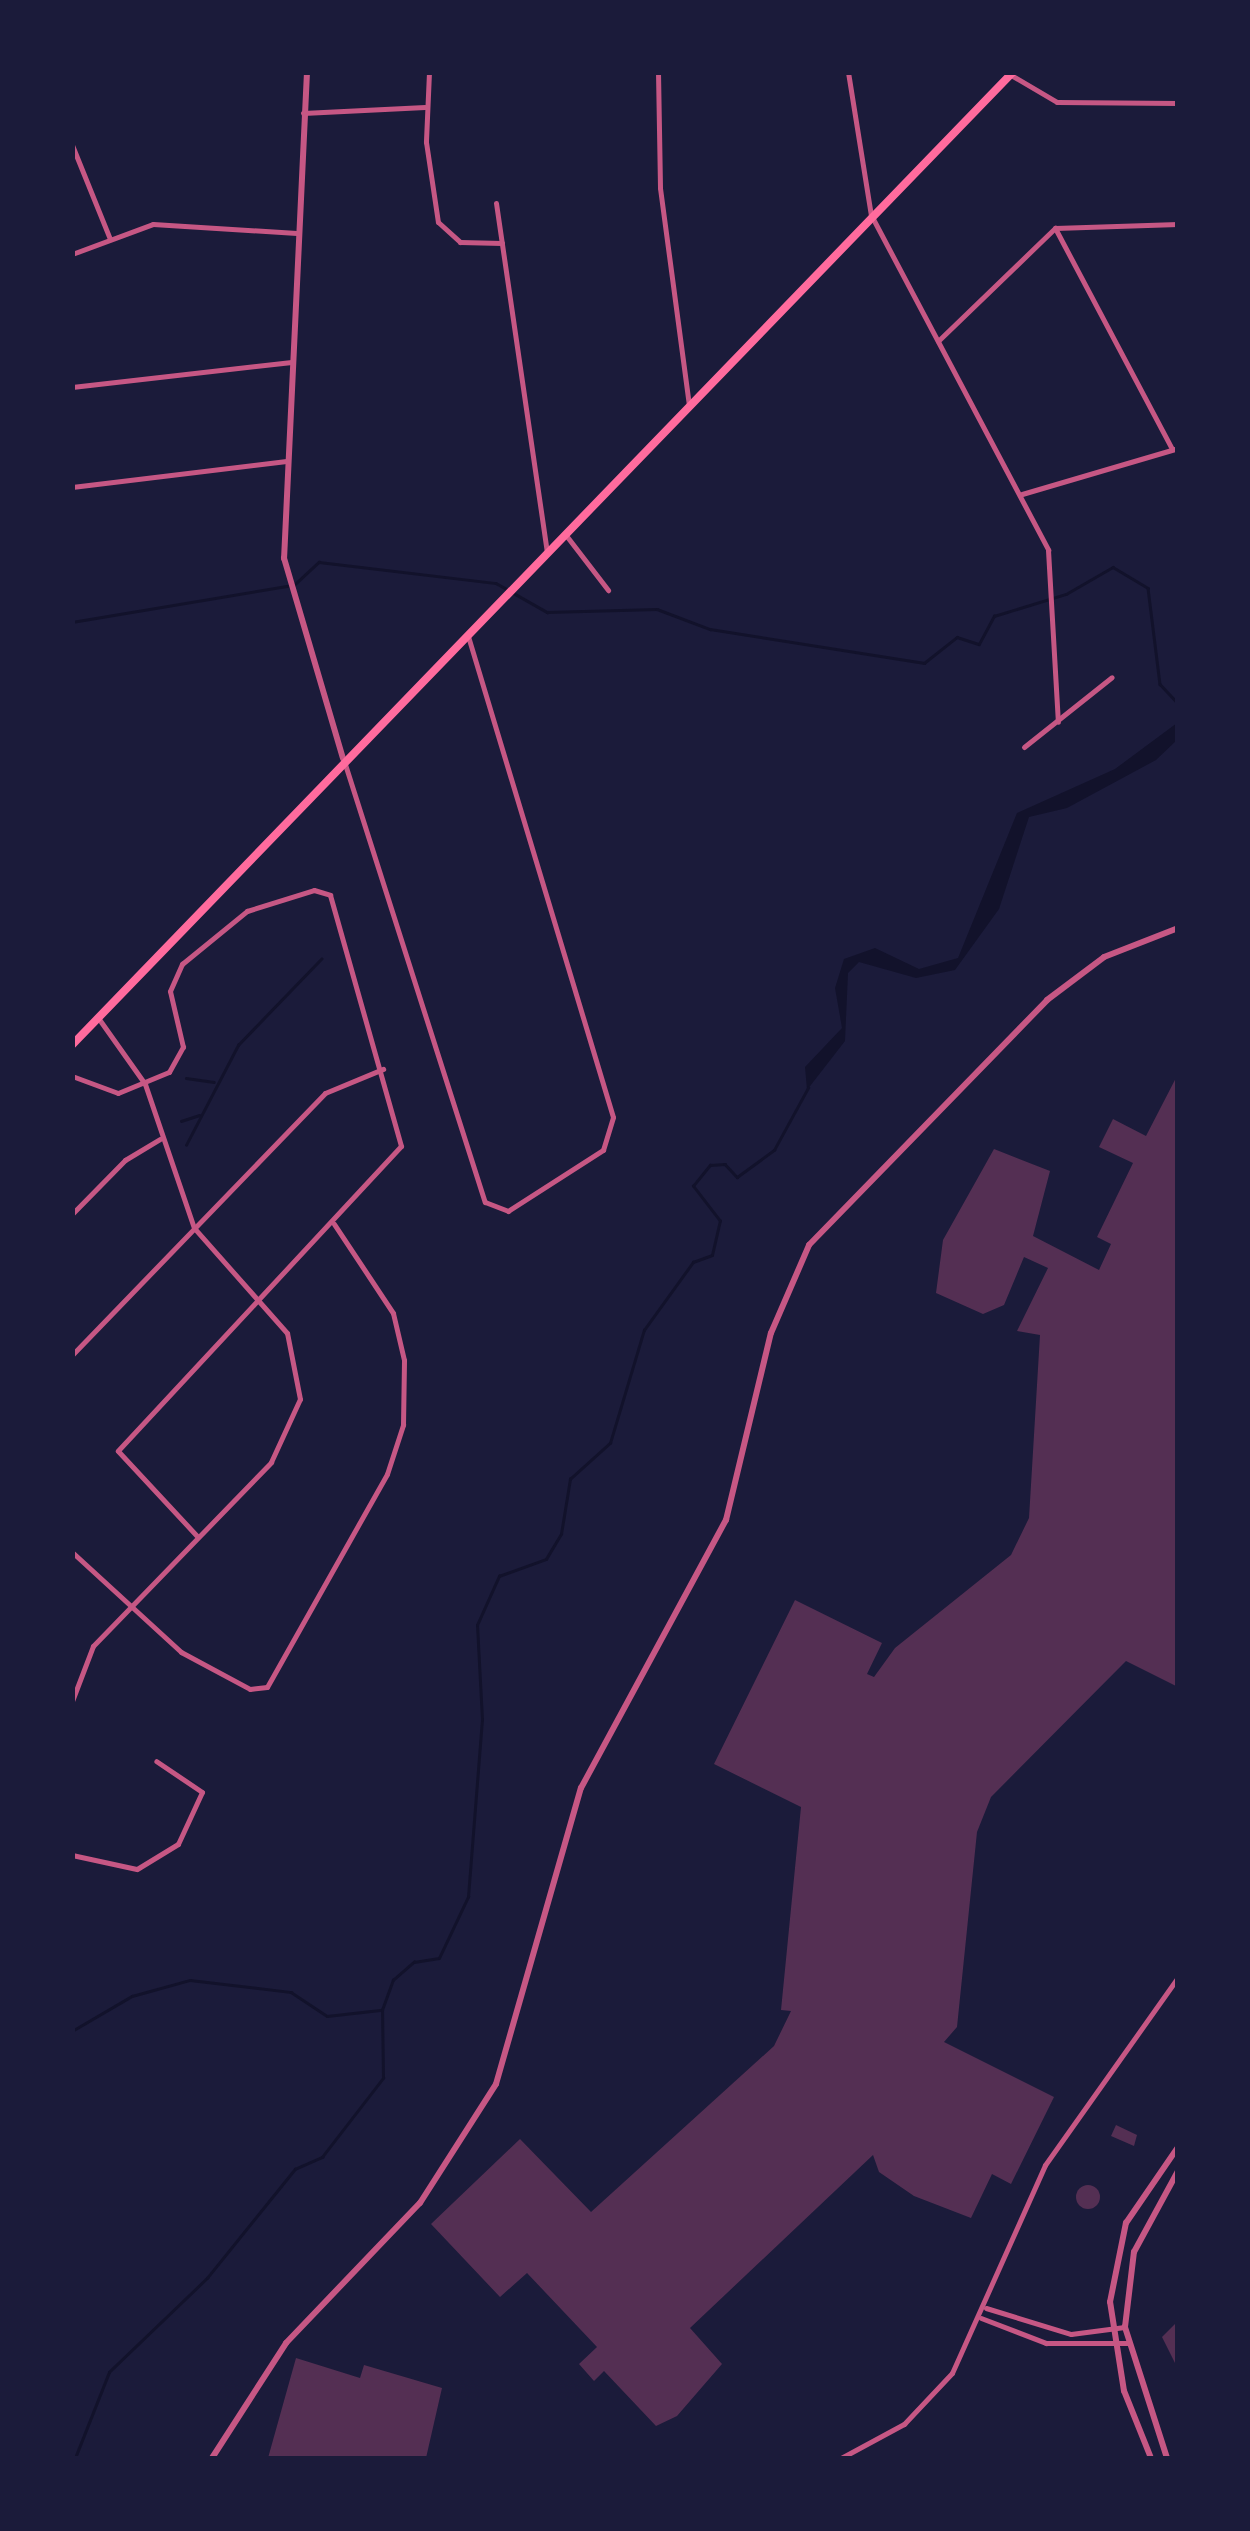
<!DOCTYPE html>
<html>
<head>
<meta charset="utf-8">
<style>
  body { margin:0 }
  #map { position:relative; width:1250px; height:2531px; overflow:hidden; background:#1b1b3a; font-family:Ubuntu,sans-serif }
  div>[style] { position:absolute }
  .water>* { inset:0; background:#12122b }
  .stream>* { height:2.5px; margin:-1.25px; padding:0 1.25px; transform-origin:1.25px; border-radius:1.25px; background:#12122b }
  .building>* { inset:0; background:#542f53 }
  .round { border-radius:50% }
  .minor>* { height:5px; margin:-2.5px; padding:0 2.5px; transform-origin:2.5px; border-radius:2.5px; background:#c65784 }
  .tertiary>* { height:6px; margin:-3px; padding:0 3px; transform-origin:3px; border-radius:3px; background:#c65784 }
  .secondary>* { height:8px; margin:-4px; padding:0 4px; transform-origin:4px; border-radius:4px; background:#ff6b9d }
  span { translate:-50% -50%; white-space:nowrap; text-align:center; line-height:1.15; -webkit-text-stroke:9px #1b1b3a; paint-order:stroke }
  .frame { position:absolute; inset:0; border:75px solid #1b1b3a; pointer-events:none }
</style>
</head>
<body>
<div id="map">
  <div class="water">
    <i style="clip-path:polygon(1177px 723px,1177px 740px,1156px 760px,1067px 808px,1029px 817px,999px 909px,955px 970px,916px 978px,859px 962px,848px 973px,845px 1041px,807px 1090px,805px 1067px,842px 1028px,835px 988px,844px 959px,875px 948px,919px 969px,958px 958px,1017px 813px,1115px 769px)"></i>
  </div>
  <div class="stream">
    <i style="left:72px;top:622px;width:225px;rotate:-9.5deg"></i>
    <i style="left:294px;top:585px;width:34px;rotate:-43deg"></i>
    <i style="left:319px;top:562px;width:178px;rotate:6.8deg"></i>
    <i style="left:496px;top:583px;width:59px;rotate:29.6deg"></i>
    <i style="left:547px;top:612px;width:110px;rotate:-1.6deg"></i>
    <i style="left:657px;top:609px;width:57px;rotate:20.7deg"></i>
    <i style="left:710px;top:629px;width:217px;rotate:9deg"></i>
    <i style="left:924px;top:663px;width:42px;rotate:-38.2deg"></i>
    <i style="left:957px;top:637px;width:23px;rotate:18deg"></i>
    <i style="left:979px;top:644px;width:32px;rotate:-62deg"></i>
    <i style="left:994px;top:616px;width:75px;rotate:-17deg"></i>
    <i style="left:1066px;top:594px;width:54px;rotate:-29.9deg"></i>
    <i style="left:1113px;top:567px;width:41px;rotate:31deg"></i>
    <i style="left:1148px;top:588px;width:97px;rotate:82.9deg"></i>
    <i style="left:1160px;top:684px;width:26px;rotate:47deg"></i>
    <i style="left:186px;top:1078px;width:28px;rotate:8deg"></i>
    <i style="left:181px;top:1121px;width:19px;rotate:-18deg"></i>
    <i style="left:186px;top:1145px;width:113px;rotate:-62.5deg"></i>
    <i style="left:238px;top:1045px;width:120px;rotate:-46deg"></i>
    <i style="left:72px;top:2031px;width:69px;rotate:-30.3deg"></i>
    <i style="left:132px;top:1996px;width:60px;rotate:-15.4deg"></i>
    <i style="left:190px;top:1980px;width:102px;rotate:6.8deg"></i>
    <i style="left:291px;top:1992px;width:43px;rotate:33.7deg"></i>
    <i style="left:327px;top:2016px;width:53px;rotate:-6.5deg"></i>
    <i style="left:75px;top:2458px;width:92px;rotate:-68.4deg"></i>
    <i style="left:109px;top:2372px;width:136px;rotate:-43.8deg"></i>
    <i style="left:207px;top:2278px;width:140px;rotate:-51.1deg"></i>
    <i style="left:295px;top:2169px;width:30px;rotate:-24deg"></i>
    <i style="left:322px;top:2157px;width:100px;rotate:-52.3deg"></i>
    <i style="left:383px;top:2078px;width:68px;rotate:-90.8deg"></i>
    <i style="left:382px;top:2010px;width:32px;rotate:-70deg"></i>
    <i style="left:393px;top:1980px;width:28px;rotate:-41deg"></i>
    <i style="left:414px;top:1962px;width:25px;rotate:-9deg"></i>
    <i style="left:439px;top:1958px;width:68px;rotate:-64.6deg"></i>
    <i style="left:468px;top:1897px;width:178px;rotate:-85.5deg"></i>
    <i style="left:482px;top:1720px;width:95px;rotate:-93deg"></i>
    <i style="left:477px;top:1625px;width:54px;rotate:-65.8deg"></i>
    <i style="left:499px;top:1576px;width:50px;rotate:-19.9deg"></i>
    <i style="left:546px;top:1559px;width:29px;rotate:-59deg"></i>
    <i style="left:561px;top:1534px;width:56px;rotate:-80.7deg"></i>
    <i style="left:570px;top:1479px;width:54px;rotate:-42deg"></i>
    <i style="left:610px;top:1443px;width:118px;rotate:-73.3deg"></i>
    <i style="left:644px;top:1330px;width:84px;rotate:-54.2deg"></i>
    <i style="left:693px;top:1262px;width:20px;rotate:-20deg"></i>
    <i style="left:712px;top:1255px;width:35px;rotate:-77deg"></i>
    <i style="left:720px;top:1221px;width:44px;rotate:-127.6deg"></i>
    <i style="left:693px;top:1186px;width:27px;rotate:-51deg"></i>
    <i style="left:710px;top:1165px;width:15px;rotate:-4deg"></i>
    <i style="left:725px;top:1164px;width:18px;rotate:47deg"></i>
    <i style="left:737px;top:1177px;width:46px;rotate:-36.1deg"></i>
    <i style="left:774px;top:1150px;width:71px;rotate:-61.3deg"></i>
  </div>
  <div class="building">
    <i style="clip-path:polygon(1178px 1074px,1178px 1687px,1126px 1661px,991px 1797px,977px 1832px,957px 2027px,944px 2042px,1054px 2097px,1011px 2184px,992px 2174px,971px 2218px,914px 2196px,879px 2172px,873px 2155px,690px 2328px,722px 2364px,677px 2416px,656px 2426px,604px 2371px,594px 2381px,579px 2364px,597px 2347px,527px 2273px,500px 2297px,431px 2224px,520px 2139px,591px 2212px,774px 2046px,791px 2011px,781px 2010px,801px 1807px,714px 1764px,795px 1600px,882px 1643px,867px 1674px,874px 1677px,895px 1648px,1011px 1555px,1029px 1518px,1040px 1335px,1017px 1331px,1048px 1268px,1024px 1257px,1004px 1305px,983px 1314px,936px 1293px,943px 1240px,994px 1149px,1050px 1171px,1033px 1236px,1099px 1270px,1111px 1244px,1097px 1237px,1133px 1163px,1099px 1147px,1113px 1119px,1146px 1136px)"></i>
    <i style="clip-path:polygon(1116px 2125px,1137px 2135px,1134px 2146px,1111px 2136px)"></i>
    <i class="round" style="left:1076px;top:2185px;width:24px;height:24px"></i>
    <i style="clip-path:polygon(1178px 2321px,1178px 2369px,1162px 2337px)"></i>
    <i style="clip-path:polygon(296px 2358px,360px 2378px,364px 2365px,442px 2388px,426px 2458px,268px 2458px)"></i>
  </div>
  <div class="minor">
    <i style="left:429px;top:72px;width:70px;rotate:92.5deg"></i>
    <i style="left:426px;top:142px;width:81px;rotate:81.5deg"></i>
    <i style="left:438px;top:222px;width:30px;rotate:42deg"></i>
    <i style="left:460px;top:242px;width:42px;rotate:1.4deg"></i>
    <i style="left:658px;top:72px;width:116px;rotate:89deg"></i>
    <i style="left:660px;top:188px;width:220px;rotate:82.4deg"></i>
    <i style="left:848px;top:72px;width:145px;rotate:80.9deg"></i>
    <i style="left:871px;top:215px;width:379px;rotate:62.1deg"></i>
    <i style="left:1048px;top:550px;width:172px;rotate:86.7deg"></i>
    <i style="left:1011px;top:75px;width:53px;rotate:30.4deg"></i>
    <i style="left:1057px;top:102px;width:121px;rotate:0.5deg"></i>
    <i style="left:303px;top:113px;width:122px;rotate:-2.8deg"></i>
    <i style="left:72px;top:145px;width:101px;rotate:68deg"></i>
    <i style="left:496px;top:203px;width:354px;rotate:81.7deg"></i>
    <i style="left:1055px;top:228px;width:250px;rotate:62.1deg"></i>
    <i style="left:72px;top:254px;width:86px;rotate:-20.3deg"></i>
    <i style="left:153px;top:224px;width:144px;rotate:3.6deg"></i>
    <i style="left:938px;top:341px;width:163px;rotate:-44deg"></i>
    <i style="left:1055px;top:228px;width:123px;rotate:-1.9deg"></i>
    <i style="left:72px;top:387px;width:221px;rotate:-6.5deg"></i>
    <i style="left:72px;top:487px;width:216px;rotate:-6.9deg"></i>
    <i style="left:1022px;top:494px;width:163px;rotate:-16.4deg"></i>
    <i style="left:565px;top:534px;width:71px;rotate:52.5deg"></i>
    <i style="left:1024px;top:747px;width:112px;rotate:-38.5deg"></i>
    <i style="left:344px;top:761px;width:463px;rotate:72.3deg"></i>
    <i style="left:485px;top:1202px;width:25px;rotate:21deg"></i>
    <i style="left:508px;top:1211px;width:113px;rotate:-32.7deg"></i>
    <i style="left:603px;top:1150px;width:34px;rotate:-73deg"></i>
    <i style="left:613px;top:1117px;width:502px;rotate:-106.78deg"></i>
    <i style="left:72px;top:1076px;width:49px;rotate:20.3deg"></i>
    <i style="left:118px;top:1093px;width:55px;rotate:-22.4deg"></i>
    <i style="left:169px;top:1072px;width:29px;rotate:-61deg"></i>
    <i style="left:183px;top:1047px;width:57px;rotate:-103.1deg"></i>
    <i style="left:170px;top:991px;width:30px;rotate:-66deg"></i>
    <i style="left:182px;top:964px;width:84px;rotate:-39.2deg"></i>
    <i style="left:247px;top:911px;width:70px;rotate:-17.4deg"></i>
    <i style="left:314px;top:890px;width:17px;rotate:17deg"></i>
    <i style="left:330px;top:895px;width:261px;rotate:74.2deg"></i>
    <i style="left:401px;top:1146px;width:416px;rotate:132.9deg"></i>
    <i style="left:118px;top:1451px;width:117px;rotate:47.1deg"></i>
    <i style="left:72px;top:1214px;width:76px;rotate:-45.5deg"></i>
    <i style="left:125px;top:1160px;width:41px;rotate:-31deg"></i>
    <i style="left:72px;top:1355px;width:364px;rotate:-46deg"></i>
    <i style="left:325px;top:1093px;width:63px;rotate:-22.5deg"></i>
    <i style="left:72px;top:1552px;width:148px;rotate:42.5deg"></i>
    <i style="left:181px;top:1652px;width:78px;rotate:28.2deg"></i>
    <i style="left:250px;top:1689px;width:17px;rotate:-7deg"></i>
    <i style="left:267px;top:1687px;width:244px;rotate:-60.6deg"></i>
    <i style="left:387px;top:1474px;width:52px;rotate:-71.9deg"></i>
    <i style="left:403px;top:1425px;width:65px;rotate:-89.1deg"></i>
    <i style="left:404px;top:1360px;width:48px;rotate:-103.2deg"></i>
    <i style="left:393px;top:1313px;width:107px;rotate:-123.5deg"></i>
    <i style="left:72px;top:1701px;width:59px;rotate:-69.1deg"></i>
    <i style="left:93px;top:1646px;width:256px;rotate:-45.9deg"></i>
    <i style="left:271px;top:1462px;width:69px;rotate:-65.3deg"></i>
    <i style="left:300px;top:1399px;width:67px;rotate:-101.1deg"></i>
    <i style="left:287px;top:1333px;width:140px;rotate:-131.5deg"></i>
    <i style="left:194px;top:1228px;width:152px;rotate:-108.8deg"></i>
    <i style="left:145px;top:1084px;width:80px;rotate:-125.3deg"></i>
    <i style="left:72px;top:1855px;width:66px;rotate:12.2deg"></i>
    <i style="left:137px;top:1869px;width:48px;rotate:-31.4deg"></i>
    <i style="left:178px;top:1844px;width:57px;rotate:-65.2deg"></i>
    <i style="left:202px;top:1792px;width:55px;rotate:-146deg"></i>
    <i style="left:986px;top:2308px;width:89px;rotate:17deg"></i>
    <i style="left:1071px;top:2334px;width:54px;rotate:-7.4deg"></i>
    <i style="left:981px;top:2318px;width:70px;rotate:21deg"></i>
    <i style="left:1046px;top:2343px;width:82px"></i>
    <i style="left:841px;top:2458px;width:72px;rotate:-28.4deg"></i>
    <i style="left:904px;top:2424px;width:70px;rotate:-46.7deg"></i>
    <i style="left:952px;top:2373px;width:228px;rotate:-65.9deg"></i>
    <i style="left:1045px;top:2165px;width:230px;rotate:-54.7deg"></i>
  </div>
  <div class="tertiary">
    <i style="left:307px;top:72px;width:487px;rotate:92.7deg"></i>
    <i style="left:284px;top:558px;width:209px;rotate:73.6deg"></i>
    <i style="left:212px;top:2458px;width:137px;rotate:-57.2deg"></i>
    <i style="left:286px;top:2343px;width:194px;rotate:-46.3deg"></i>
    <i style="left:420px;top:2203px;width:141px;rotate:-57.4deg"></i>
    <i style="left:496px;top:2084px;width:308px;rotate:-74deg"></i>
    <i style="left:581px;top:1788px;width:305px;rotate:-61.6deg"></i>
    <i style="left:726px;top:1520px;width:192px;rotate:-76.5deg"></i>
    <i style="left:771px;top:1333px;width:96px;rotate:-66.6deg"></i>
    <i style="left:809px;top:1245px;width:342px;rotate:-45.8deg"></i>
    <i style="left:1047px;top:1000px;width:71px;rotate:-37deg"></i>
    <i style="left:1104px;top:957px;width:79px;rotate:-21.4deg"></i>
    <i style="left:1151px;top:2458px;width:72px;rotate:-111.9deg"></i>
    <i style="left:1124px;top:2391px;width:90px;rotate:-98.9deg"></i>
    <i style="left:1110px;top:2302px;width:81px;rotate:-78.6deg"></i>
    <i style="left:1126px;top:2223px;width:92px;rotate:-55.6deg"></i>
    <i style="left:1167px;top:2458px;width:138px;rotate:-107.8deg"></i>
    <i style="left:1125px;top:2327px;width:76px;rotate:-83.2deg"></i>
    <i style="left:1134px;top:2252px;width:92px;rotate:-61.5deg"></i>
  </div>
  <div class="secondary">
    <i style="left:72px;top:1045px;width:1354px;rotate:-45.96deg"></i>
  </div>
  <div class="frame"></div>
</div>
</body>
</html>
